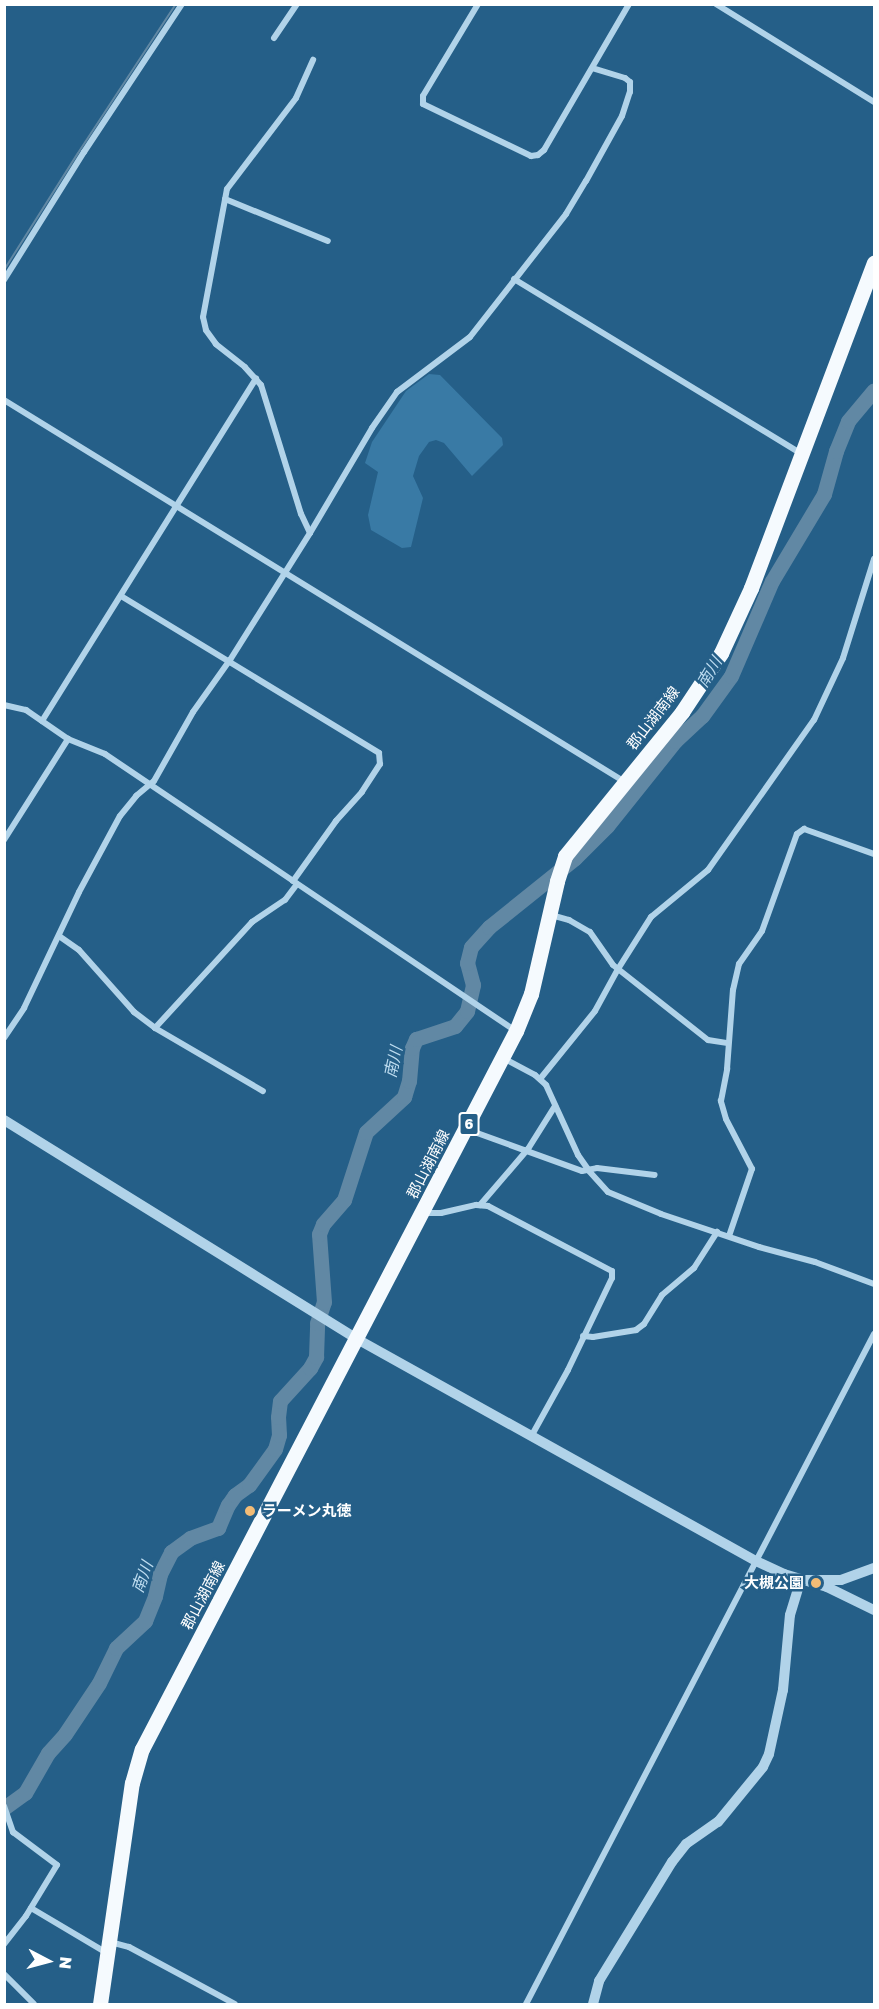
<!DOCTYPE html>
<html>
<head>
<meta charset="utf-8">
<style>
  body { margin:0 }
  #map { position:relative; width:879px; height:2009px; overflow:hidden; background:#255f88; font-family:"Golos Text","Noto Sans JP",sans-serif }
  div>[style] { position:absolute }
  .green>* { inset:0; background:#397aa5 }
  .stream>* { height:2px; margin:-1px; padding:0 1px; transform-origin:1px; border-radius:1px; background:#6188a4 }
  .river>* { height:15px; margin:-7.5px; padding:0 7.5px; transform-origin:7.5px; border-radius:7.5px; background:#6188a4 }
  .minor>* { height:6px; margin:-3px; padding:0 3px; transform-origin:3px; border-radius:3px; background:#b1d3e9 }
  .tertiary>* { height:10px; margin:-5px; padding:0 5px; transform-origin:5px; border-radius:5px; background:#b1d3e9 }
  .primary>* { height:15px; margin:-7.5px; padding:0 7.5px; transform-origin:7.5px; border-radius:7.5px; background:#f5fafe }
  .dots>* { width:16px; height:16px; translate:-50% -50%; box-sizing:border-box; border:3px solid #255f88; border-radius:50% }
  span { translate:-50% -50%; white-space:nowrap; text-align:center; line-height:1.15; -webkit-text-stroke:5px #255f88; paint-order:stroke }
  .shield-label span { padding:2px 4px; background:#255f88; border:2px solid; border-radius:4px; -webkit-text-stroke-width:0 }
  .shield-label { font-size:14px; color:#fff; font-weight:700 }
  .street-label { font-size:15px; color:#fff }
  .poi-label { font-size:15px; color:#fff; font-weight:700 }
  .left { translate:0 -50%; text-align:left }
  .right { translate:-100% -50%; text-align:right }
  .water-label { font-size:16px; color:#bddcf0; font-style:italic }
  .frame { position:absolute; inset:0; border:6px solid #fff; pointer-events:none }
  .north { position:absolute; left:18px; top:1931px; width:60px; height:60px; -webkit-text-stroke:4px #255f88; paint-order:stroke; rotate:96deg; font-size:16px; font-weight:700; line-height:24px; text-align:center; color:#fff }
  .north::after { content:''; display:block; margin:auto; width:21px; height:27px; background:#fff; clip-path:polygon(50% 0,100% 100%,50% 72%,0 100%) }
</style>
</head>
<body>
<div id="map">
  <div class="green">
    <i style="clip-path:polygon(429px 374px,440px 375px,502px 438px,503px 445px,472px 476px,444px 443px,436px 440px,429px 442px,419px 456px,413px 476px,423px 498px,411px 547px,402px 548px,371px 530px,368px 515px,378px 472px,365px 463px,372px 442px,406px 391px)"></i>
  </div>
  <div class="stream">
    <i style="left:4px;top:270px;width:138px;rotate:-57.7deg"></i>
    <i style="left:78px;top:153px;width:178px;rotate:-56.7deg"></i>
  </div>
  <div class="river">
    <i style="left:4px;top:1808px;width:26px;rotate:-36deg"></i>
    <i style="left:25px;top:1793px;width:46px;rotate:-60.1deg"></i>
    <i style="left:48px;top:1753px;width:25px;rotate:-48deg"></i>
    <i style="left:65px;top:1734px;width:61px;rotate:-56.3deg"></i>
    <i style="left:99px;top:1683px;width:39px;rotate:-64deg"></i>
    <i style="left:116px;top:1648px;width:40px;rotate:-43deg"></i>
    <i style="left:145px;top:1621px;width:27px;rotate:-68deg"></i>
    <i style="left:155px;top:1596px;width:23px;rotate:-77deg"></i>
    <i style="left:160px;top:1574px;width:25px;rotate:-63deg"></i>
    <i style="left:171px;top:1552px;width:24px;rotate:-36deg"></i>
    <i style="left:190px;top:1538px;width:30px;rotate:-20deg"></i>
    <i style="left:218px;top:1528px;width:25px;rotate:-67deg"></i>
    <i style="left:228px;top:1505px;width:12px;rotate:-55deg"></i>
    <i style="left:235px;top:1495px;width:17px;rotate:-36deg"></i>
    <i style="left:249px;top:1485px;width:44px;rotate:-54.2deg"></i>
    <i style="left:275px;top:1449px;width:15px;rotate:-74deg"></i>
    <i style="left:279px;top:1435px;width:18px;rotate:-93deg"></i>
    <i style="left:278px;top:1417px;width:16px;rotate:-83deg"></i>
    <i style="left:280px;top:1401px;width:45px;rotate:-47.7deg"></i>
    <i style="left:310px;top:1368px;width:13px;rotate:-61deg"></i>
    <i style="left:316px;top:1357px;width:34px;rotate:-88deg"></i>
    <i style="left:317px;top:1323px;width:22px;rotate:-72deg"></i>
    <i style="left:324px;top:1302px;width:68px;rotate:-94.2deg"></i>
    <i style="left:319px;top:1234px;width:11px;rotate:-68deg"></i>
    <i style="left:323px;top:1224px;width:32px;rotate:-49deg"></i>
    <i style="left:344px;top:1200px;width:71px;rotate:-72.1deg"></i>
    <i style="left:366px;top:1132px;width:52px;rotate:-42.6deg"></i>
    <i style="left:404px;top:1097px;width:17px;rotate:-73deg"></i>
    <i style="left:409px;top:1081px;width:33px;rotate:-85deg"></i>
    <i style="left:412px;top:1048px;width:10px;rotate:-66deg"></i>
    <i style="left:416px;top:1039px;width:41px;rotate:-18.4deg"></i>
    <i style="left:455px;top:1026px;width:19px;rotate:-51deg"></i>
    <i style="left:467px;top:1011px;width:27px;rotate:-77deg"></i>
    <i style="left:473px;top:985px;width:23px;rotate:-105deg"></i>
    <i style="left:467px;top:963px;width:16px;rotate:-76deg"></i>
    <i style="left:471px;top:947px;width:27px;rotate:-48deg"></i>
    <i style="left:489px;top:927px;width:110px;rotate:-38.7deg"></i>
    <i style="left:575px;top:858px;width:45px;rotate:-45deg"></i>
    <i style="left:607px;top:826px;width:109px;rotate:-51.3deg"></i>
    <i style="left:675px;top:741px;width:37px;rotate:-43deg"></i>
    <i style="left:702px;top:716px;width:49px;rotate:-54.1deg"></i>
    <i style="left:731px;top:676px;width:103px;rotate:-66.7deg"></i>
    <i style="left:772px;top:581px;width:101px;rotate:-59.1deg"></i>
    <i style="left:824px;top:494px;width:45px;rotate:-74.4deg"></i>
    <i style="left:836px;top:451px;width:32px;rotate:-68deg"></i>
    <i style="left:848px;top:421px;width:40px;rotate:-50deg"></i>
  </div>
  <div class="minor">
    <i style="left:478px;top:4px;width:107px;rotate:120.9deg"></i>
    <i style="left:423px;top:96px;width:8px;rotate:90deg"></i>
    <i style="left:423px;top:104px;width:120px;rotate:25.7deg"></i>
    <i style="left:531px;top:156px;width:7px;rotate:-8deg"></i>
    <i style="left:538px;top:155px;width:8px;rotate:-40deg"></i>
    <i style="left:544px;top:150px;width:169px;rotate:-59.8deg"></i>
    <i style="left:716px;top:4px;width:186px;rotate:31.8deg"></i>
    <i style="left:274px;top:38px;width:41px;rotate:-55.9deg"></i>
    <i style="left:225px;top:199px;width:111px;rotate:22.2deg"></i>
    <i style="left:514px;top:279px;width:337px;rotate:31.3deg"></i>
    <i style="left:4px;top:280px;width:151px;rotate:-58deg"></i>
    <i style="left:84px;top:152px;width:178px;rotate:-56.5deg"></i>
    <i style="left:4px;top:400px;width:729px;rotate:31.6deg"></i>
    <i style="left:310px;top:533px;width:21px;rotate:-115deg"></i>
    <i style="left:301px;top:514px;width:135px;rotate:-107.2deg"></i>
    <i style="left:261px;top:385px;width:24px;rotate:-132deg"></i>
    <i style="left:245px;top:367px;width:37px;rotate:-142deg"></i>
    <i style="left:216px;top:344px;width:17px;rotate:-126deg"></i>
    <i style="left:206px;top:330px;width:13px;rotate:-103deg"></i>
    <i style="left:203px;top:317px;width:130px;rotate:-79.4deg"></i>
    <i style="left:227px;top:189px;width:114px;rotate:-52.8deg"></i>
    <i style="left:296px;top:98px;width:42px;rotate:-65.9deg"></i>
    <i style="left:121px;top:596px;width:302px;rotate:31.3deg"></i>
    <i style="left:379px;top:753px;width:11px;rotate:85deg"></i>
    <i style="left:380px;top:764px;width:33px;rotate:123deg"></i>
    <i style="left:362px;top:792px;width:39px;rotate:132deg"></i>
    <i style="left:336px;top:821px;width:74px;rotate:125.6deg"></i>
    <i style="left:4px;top:705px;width:23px;rotate:13deg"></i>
    <i style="left:26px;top:710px;width:51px;rotate:34.6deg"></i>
    <i style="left:68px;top:739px;width:40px;rotate:22deg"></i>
    <i style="left:105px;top:754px;width:495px;rotate:34deg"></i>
    <i style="left:42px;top:721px;width:404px;rotate:-58deg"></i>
    <i style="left:4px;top:840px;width:120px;rotate:-57.6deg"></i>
    <i style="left:551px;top:915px;width:19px;rotate:16deg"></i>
    <i style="left:569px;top:920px;width:24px;rotate:30deg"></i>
    <i style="left:590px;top:932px;width:40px;rotate:55.1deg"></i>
    <i style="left:613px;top:965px;width:121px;rotate:38.3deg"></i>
    <i style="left:708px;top:1040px;width:20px;rotate:9deg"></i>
    <i style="left:59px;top:936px;width:24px;rotate:35deg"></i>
    <i style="left:79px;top:950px;width:83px;rotate:48.4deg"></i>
    <i style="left:134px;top:1012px;width:26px;rotate:37deg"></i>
    <i style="left:155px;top:1028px;width:125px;rotate:30.3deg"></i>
    <i style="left:155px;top:1028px;width:144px;rotate:-47.5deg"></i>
    <i style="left:252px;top:922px;width:40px;rotate:-34deg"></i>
    <i style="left:285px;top:900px;width:20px;rotate:-53deg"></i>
    <i style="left:4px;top:1038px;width:36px;rotate:-56deg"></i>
    <i style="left:24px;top:1008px;width:128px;rotate:-64.6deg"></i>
    <i style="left:79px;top:892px;width:86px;rotate:-61.7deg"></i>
    <i style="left:120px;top:816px;width:26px;rotate:-51deg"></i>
    <i style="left:136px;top:796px;width:23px;rotate:-40deg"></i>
    <i style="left:154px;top:781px;width:79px;rotate:-60.5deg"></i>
    <i style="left:193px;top:712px;width:64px;rotate:-54.6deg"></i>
    <i style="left:230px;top:660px;width:150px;rotate:-57.8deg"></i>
    <i style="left:310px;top:533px;width:122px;rotate:-59.4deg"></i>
    <i style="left:372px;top:428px;width:44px;rotate:-55.2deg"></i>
    <i style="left:397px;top:392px;width:91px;rotate:-37deg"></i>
    <i style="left:470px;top:337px;width:156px;rotate:-52deg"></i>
    <i style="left:566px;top:214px;width:39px;rotate:-59deg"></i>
    <i style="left:586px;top:181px;width:74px;rotate:-61deg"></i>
    <i style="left:622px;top:116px;width:25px;rotate:-72deg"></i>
    <i style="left:630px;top:92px;width:10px;rotate:-90deg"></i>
    <i style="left:630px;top:82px;width:6px;rotate:-141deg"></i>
    <i style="left:625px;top:78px;width:34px;rotate:-163deg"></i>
    <i style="left:503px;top:1058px;width:36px;rotate:28deg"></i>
    <i style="left:535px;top:1075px;width:15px;rotate:42deg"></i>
    <i style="left:546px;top:1085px;width:77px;rotate:65.4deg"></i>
    <i style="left:578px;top:1155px;width:19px;rotate:55deg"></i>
    <i style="left:589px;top:1171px;width:28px;rotate:48deg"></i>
    <i style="left:608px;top:1192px;width:57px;rotate:22.5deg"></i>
    <i style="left:661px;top:1214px;width:103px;rotate:18.6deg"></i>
    <i style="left:759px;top:1247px;width:58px;rotate:15deg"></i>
    <i style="left:815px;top:1262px;width:63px;rotate:20.4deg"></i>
    <i style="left:540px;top:1079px;width:87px;rotate:-51deg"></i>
    <i style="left:595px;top:1011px;width:48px;rotate:-61.3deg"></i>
    <i style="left:618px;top:969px;width:62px;rotate:-57.6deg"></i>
    <i style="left:651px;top:917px;width:74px;rotate:-39.5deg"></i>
    <i style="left:708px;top:870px;width:184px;rotate:-54.8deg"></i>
    <i style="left:814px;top:720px;width:68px;rotate:-64.9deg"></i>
    <i style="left:843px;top:658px;width:104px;rotate:-72.6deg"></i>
    <i style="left:466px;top:1129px;width:123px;rotate:19.9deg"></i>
    <i style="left:582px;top:1171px;width:15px;rotate:-11deg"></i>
    <i style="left:597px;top:1168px;width:58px;rotate:6.9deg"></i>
    <i style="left:480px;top:1205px;width:74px;rotate:-49.4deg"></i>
    <i style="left:528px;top:1149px;width:51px;rotate:-57.9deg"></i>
    <i style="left:424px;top:1213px;width:17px"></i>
    <i style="left:441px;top:1213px;width:36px;rotate:-13deg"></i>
    <i style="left:476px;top:1205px;width:12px;rotate:5deg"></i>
    <i style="left:488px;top:1206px;width:140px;rotate:27.7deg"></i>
    <i style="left:612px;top:1271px;width:7px;rotate:90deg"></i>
    <i style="left:612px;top:1278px;width:102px;rotate:115.6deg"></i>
    <i style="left:568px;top:1370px;width:74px;rotate:119deg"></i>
    <i style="left:729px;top:1236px;width:71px;rotate:-71.1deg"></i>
    <i style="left:752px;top:1169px;width:56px;rotate:-117.5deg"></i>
    <i style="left:726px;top:1119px;width:19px;rotate:-106deg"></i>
    <i style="left:721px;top:1101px;width:33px;rotate:-79deg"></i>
    <i style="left:727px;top:1069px;width:79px;rotate:-85.7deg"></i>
    <i style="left:733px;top:990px;width:27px;rotate:-77deg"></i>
    <i style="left:739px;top:964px;width:40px;rotate:-55.1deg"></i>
    <i style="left:762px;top:931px;width:103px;rotate:-70.2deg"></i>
    <i style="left:797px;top:834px;width:9px;rotate:-36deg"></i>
    <i style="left:804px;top:829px;width:74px;rotate:19.7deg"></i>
    <i style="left:583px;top:1336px;width:10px;rotate:6deg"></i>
    <i style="left:593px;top:1337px;width:44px;rotate:-9.2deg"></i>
    <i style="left:636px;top:1330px;width:10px;rotate:-37deg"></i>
    <i style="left:644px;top:1324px;width:34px;rotate:-58deg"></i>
    <i style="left:662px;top:1295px;width:42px;rotate:-40.2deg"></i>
    <i style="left:694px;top:1268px;width:43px;rotate:-57.4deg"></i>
    <i style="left:4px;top:1806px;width:28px;rotate:71deg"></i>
    <i style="left:13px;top:1832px;width:55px;rotate:36.9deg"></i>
    <i style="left:57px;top:1865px;width:60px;rotate:121.3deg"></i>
    <i style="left:26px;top:1916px;width:36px;rotate:128deg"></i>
    <i style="left:31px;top:1908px;width:86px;rotate:30.7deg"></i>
    <i style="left:110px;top:1942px;width:20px;rotate:15deg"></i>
    <i style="left:129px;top:1947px;width:120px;rotate:28.3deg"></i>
    <i style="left:4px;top:1974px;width:42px;rotate:45deg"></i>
    <i style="left:526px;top:2004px;width:755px;rotate:-62.55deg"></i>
  </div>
  <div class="tertiary">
    <i style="left:4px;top:1120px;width:415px;rotate:31.8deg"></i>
    <i style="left:357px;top:1339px;width:457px;rotate:29.1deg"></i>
    <i style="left:756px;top:1561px;width:31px;rotate:25deg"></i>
    <i style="left:784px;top:1574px;width:45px;rotate:16.8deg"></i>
    <i style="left:827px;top:1587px;width:52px;rotate:26.1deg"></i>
    <i style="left:593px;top:2004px;width:24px;rotate:-75deg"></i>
    <i style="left:599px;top:1981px;width:140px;rotate:-58.5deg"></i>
    <i style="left:672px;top:1862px;width:23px;rotate:-52deg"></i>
    <i style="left:686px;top:1844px;width:39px;rotate:-35deg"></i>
    <i style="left:718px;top:1822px;width:71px;rotate:-50.7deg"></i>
    <i style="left:763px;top:1767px;width:14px;rotate:-65deg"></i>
    <i style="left:769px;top:1754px;width:66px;rotate:-77.7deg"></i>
    <i style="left:783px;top:1690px;width:75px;rotate:-84.7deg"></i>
    <i style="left:790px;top:1615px;width:37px;rotate:-73deg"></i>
    <i style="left:801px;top:1580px;width:40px"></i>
    <i style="left:841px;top:1580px;width:35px;rotate:-20deg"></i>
  </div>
  <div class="primary">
    <i style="left:100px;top:2004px;width:223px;rotate:-81.8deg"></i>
    <i style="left:132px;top:1783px;width:35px;rotate:-74deg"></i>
    <i style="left:142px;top:1749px;width:810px;rotate:-62.49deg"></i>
    <i style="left:516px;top:1031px;width:40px;rotate:-68deg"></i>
    <i style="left:531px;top:994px;width:116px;rotate:-77deg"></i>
    <i style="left:557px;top:881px;width:26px;rotate:-72deg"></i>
    <i style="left:565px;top:856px;width:186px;rotate:-50.9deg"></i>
    <i style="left:682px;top:712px;width:71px;rotate:-56.5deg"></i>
    <i style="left:721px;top:653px;width:72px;rotate:-65.2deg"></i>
    <i style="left:751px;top:588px;width:348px;rotate:-69.3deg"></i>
  </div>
  <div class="dots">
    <i style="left:250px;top:1511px;background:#f3bc76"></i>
    <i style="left:816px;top:1583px;background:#f3bc76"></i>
  </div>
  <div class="shield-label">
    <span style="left:469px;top:1124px">6</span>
  </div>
  <div class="street-label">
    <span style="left:653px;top:718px;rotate:-52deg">郡山湖南線</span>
    <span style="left:428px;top:1164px;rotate:-63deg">郡山湖南線</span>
    <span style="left:203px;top:1595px;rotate:-62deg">郡山湖南線</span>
  </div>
  <div class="poi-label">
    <span class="left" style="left:262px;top:1511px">ラーメン丸徳</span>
    <span class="right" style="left:804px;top:1583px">大槻公園</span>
  </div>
  <div class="water-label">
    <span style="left:709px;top:672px;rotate:-59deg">南川</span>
    <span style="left:393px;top:1062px;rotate:-78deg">南川</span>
    <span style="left:142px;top:1577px;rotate:-70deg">南川</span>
  </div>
  <div class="frame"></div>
  <div class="north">N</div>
</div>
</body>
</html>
